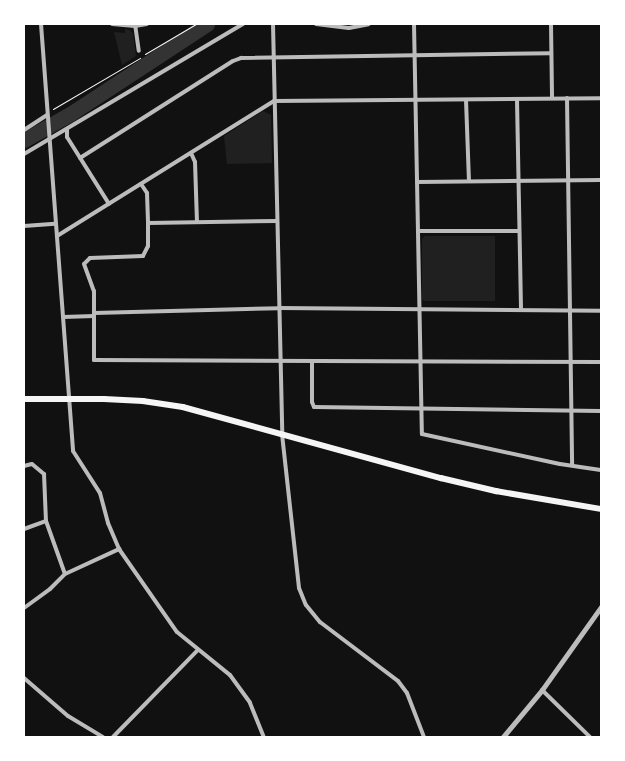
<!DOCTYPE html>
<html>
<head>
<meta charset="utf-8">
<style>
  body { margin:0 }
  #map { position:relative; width:625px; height:761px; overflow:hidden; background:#111; font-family:Lora,serif }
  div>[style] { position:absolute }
  .green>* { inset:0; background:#202020 }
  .river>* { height:15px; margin:-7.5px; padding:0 7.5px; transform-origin:7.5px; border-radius:7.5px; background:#333 }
  .path>* { height:1px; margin:-0.5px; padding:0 0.5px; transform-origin:0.5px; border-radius:0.5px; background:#f5f5f5 }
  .minor>* { height:4px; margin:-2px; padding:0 2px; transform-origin:2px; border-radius:2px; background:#bcbcbc }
  .tertiary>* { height:4.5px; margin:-2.25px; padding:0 2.25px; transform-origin:2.25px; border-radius:2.25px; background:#bcbcbc }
  .primary>* { height:5.5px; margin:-2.75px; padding:0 2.75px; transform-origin:2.75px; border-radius:2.75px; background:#f5f5f5 }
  span { translate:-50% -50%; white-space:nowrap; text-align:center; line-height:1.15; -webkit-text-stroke:5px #fff; paint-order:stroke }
  .frame { position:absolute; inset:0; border:25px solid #fff; pointer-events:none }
</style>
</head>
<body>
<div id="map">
  <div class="green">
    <i style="clip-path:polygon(125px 29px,130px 30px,133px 33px,136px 56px,122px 65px,114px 32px,125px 33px)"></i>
    <i style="clip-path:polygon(263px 111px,271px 115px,272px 163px,227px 164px,224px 136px)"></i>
    <i style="clip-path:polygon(425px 236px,495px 236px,495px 301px,424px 301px,422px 299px,422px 239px)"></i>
  </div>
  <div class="river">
    <i style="left:24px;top:140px;width:53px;rotate:-29.5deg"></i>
    <i style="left:70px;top:114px;width:164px;rotate:-33.3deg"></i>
  </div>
  <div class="path">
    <i style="left:145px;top:54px;width:59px;rotate:-30.5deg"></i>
    <i style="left:53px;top:109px;width:101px;rotate:-30.4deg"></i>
  </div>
  <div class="minor">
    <i style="left:41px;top:24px;width:428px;rotate:85.7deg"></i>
    <i style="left:73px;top:451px;width:50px;rotate:57.3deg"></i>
    <i style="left:100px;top:493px;width:31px;rotate:75deg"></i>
    <i style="left:108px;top:523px;width:28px;rotate:67deg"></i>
    <i style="left:119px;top:549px;width:101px;rotate:55.1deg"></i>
    <i style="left:177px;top:632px;width:68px;rotate:39.1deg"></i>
    <i style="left:230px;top:675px;width:34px;rotate:54deg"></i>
    <i style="left:250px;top:703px;width:37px;rotate:68deg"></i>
    <i style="left:112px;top:24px;width:23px;rotate:5deg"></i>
    <i style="left:135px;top:26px;width:12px;rotate:-9deg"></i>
    <i style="left:135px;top:24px;width:27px;rotate:82deg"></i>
    <i style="left:273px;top:24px;width:410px;rotate:88.7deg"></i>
    <i style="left:282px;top:434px;width:155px;rotate:83.7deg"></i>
    <i style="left:299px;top:588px;width:18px;rotate:68deg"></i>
    <i style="left:306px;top:605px;width:22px;rotate:51deg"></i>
    <i style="left:320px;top:622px;width:98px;rotate:37.1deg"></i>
    <i style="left:398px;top:681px;width:15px;rotate:53deg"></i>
    <i style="left:407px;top:693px;width:47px;rotate:68.9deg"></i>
    <i style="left:316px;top:24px;width:33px;rotate:7deg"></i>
    <i style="left:349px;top:28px;width:20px;rotate:-11deg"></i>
    <i style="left:414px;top:24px;width:410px;rotate:88.9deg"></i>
    <i style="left:422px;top:434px;width:141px;rotate:12.3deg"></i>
    <i style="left:560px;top:464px;width:41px;rotate:8.3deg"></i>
    <i style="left:551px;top:24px;width:74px;rotate:89.2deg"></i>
    <i style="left:567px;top:98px;width:367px;rotate:89.2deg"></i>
    <i style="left:466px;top:100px;width:81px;rotate:87.9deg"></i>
    <i style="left:517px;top:100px;width:210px;rotate:88.9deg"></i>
    <i style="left:67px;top:129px;width:8px;rotate:90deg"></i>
    <i style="left:67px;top:137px;width:79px;rotate:57.9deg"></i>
    <i style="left:24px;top:130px;width:27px;rotate:-33deg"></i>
    <i style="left:191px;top:153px;width:10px;rotate:66deg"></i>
    <i style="left:195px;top:162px;width:60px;rotate:88.1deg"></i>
    <i style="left:24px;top:154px;width:255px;rotate:-30.7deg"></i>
    <i style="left:80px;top:158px;width:181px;rotate:-32.4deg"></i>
    <i style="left:233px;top:61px;width:9px;rotate:-21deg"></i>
    <i style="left:241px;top:58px;width:310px;rotate:-0.9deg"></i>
    <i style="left:417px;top:182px;width:184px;rotate:-0.6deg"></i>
    <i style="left:141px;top:184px;width:11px;rotate:56deg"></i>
    <i style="left:147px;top:193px;width:30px;rotate:88deg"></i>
    <i style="left:148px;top:223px;width:23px;rotate:90deg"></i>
    <i style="left:148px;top:246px;width:11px;rotate:117deg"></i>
    <i style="left:143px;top:256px;width:53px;rotate:177.8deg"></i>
    <i style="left:90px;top:258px;width:8px;rotate:135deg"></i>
    <i style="left:84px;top:264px;width:29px;rotate:70deg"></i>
    <i style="left:94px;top:291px;width:69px;rotate:90deg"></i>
    <i style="left:94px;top:360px;width:507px;rotate:0.23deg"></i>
    <i style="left:148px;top:223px;width:129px;rotate:-0.9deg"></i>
    <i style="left:24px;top:226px;width:31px;rotate:-4deg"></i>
    <i style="left:418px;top:231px;width:101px"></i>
    <i style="left:57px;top:236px;width:256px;rotate:-31.9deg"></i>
    <i style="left:274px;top:101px;width:327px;rotate:-0.5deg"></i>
    <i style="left:94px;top:313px;width:185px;rotate:-1.5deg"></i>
    <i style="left:279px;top:308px;width:322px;rotate:0.5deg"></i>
    <i style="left:63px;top:317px;width:31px;rotate:-2deg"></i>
    <i style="left:312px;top:361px;width:41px;rotate:90deg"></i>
    <i style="left:312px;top:402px;width:5px;rotate:68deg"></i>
    <i style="left:314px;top:407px;width:287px;rotate:0.8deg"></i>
    <i style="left:24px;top:466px;width:8px;rotate:-14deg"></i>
    <i style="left:32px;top:464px;width:16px;rotate:40deg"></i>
    <i style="left:44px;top:474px;width:47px;rotate:87.6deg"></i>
    <i style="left:46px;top:521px;width:56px;rotate:70.3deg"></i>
    <i style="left:24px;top:529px;width:23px;rotate:-20deg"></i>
    <i style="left:24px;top:608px;width:32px;rotate:-36deg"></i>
    <i style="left:50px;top:589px;width:21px;rotate:-45deg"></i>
    <i style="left:65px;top:574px;width:60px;rotate:-24.8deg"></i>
    <i style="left:24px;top:678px;width:58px;rotate:40.8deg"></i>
    <i style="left:68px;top:716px;width:41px;rotate:31deg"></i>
    <i style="left:542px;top:690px;width:67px;rotate:44.4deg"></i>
    <i style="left:113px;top:737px;width:122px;rotate:-45.7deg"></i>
  </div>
  <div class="tertiary">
    <i style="left:503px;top:737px;width:61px;rotate:-50.3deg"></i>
    <i style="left:542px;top:690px;width:102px;rotate:-54.6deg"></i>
  </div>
  <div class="primary">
    <i style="left:24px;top:399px;width:80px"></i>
    <i style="left:104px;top:399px;width:39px;rotate:3deg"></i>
    <i style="left:143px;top:401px;width:40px;rotate:8.5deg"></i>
    <i style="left:183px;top:407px;width:268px;rotate:15.4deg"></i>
    <i style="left:441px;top:478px;width:57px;rotate:13.3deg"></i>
    <i style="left:496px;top:491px;width:107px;rotate:9.7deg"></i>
  </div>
  <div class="frame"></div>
</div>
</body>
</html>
